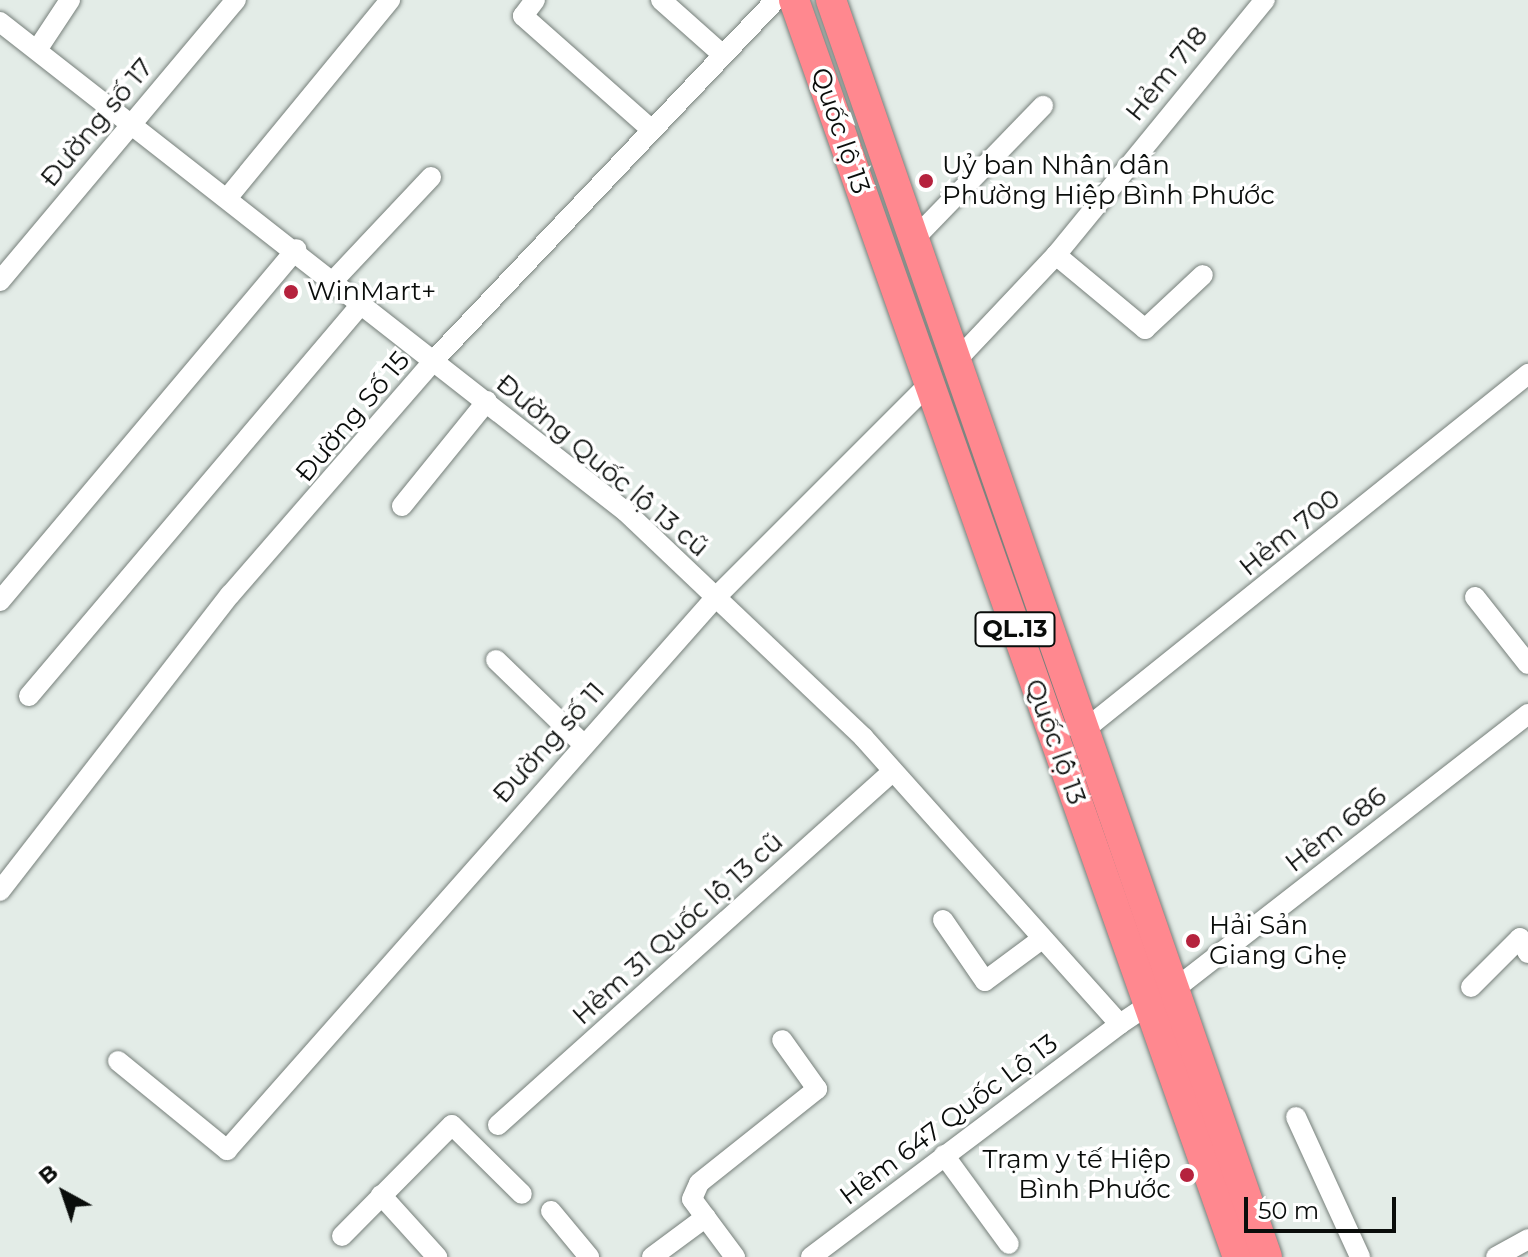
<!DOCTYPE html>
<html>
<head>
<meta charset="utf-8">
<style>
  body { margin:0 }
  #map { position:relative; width:1528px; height:1257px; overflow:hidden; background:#e3ece7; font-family:Montserrat,sans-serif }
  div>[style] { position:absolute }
  .roads { filter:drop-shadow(0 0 2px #767f7a) drop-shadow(0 0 2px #767f7a) }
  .minor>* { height:20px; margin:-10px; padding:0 10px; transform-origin:10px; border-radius:10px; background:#fff }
  .highway>* { height:30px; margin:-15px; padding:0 15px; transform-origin:15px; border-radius:15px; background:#ff888f }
  .dots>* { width:22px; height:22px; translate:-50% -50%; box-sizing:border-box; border:4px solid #fff; border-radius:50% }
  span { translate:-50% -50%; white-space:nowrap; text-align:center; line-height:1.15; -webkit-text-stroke:7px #fff; paint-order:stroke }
  .shield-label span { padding:2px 6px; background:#fff; border:2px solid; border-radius:6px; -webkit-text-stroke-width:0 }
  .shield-label { font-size:24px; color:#0a0d0b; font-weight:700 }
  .street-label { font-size:26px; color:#0a0d0b }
  .poi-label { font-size:26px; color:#0a0d0b }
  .left { translate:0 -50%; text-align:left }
  .right { translate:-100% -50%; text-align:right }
  .north { position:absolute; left:24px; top:1153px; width:80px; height:80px; -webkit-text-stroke:6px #fff; paint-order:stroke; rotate:320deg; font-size:22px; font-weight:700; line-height:32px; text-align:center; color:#0a0d0b }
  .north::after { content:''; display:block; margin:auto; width:28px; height:36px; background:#0a0d0b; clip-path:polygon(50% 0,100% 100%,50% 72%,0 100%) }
  .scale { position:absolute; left:1244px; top:1197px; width:152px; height:36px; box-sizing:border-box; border:4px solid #0a0d0b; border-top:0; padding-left:10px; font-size:24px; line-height:28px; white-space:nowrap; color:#0a0d0b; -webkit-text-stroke:6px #fff; paint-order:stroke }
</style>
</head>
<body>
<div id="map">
  <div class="roads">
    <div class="minor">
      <i style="left:535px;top:0;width:20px;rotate:127deg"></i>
      <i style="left:523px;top:16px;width:172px;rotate:41.5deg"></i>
      <i style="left:661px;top:0;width:83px;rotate:41.6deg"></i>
      <i style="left:0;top:22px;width:795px;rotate:38.05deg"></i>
      <i style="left:626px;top:512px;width:327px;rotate:43.5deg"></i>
      <i style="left:863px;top:737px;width:385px;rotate:48.2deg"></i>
      <i style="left:1120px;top:1024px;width:34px;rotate:-34deg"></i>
      <i style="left:37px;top:50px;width:60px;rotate:-56.6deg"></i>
      <i style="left:229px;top:196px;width:254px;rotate:-50.6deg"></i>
      <i style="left:913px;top:240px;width:187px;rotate:-45.9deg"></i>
      <i style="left:1056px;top:255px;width:116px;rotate:39.7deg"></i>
      <i style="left:1145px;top:329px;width:79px;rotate:-43deg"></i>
      <i style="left:335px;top:279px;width:140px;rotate:-46.7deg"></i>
      <i style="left:0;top:281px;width:367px;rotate:-50deg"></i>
      <i style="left:954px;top:363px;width:149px;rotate:-46.6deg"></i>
      <i style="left:1056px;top:255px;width:330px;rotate:-50.7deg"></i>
      <i style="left:402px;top:506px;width:135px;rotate:-51deg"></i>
      <i style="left:1475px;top:597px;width:85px;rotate:51.7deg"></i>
      <i style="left:0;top:601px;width:460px;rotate:-49.9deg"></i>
      <i style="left:496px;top:660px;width:121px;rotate:44deg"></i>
      <i style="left:29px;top:696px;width:517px;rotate:-49.71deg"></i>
      <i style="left:1083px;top:731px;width:571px;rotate:-38.74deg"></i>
      <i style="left:0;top:891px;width:375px;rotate:-52.2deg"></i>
      <i style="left:230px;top:595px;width:313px;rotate:-49deg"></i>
      <i style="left:435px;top:359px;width:495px;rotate:-46.5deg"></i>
      <i style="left:943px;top:920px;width:74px;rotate:55.5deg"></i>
      <i style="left:985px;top:981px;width:67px;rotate:-36.5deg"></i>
      <i style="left:1471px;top:987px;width:69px;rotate:-45deg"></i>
      <i style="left:1520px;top:938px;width:17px;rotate:62deg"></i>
      <i style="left:1176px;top:988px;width:446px;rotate:-37.9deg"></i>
      <i style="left:118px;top:1061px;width:141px;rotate:39.2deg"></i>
      <i style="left:227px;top:1150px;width:737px;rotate:-48.52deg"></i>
      <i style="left:715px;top:598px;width:300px;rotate:-45deg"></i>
      <i style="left:1296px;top:1117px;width:154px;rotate:65.4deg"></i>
      <i style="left:498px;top:1125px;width:529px;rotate:-41.86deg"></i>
      <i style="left:944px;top:1155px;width:110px;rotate:53.9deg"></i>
      <i style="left:381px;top:1195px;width:84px;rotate:47.9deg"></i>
      <i style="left:551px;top:1211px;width:60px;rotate:50.4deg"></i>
      <i style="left:342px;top:1236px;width:156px;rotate:-45.3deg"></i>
      <i style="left:452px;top:1125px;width:98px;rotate:44.6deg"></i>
      <i style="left:652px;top:1257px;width:67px;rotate:-36.5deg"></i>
      <i style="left:735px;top:1257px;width:72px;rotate:-126.6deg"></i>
      <i style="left:692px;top:1199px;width:17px;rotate:-66deg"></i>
      <i style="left:699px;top:1183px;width:151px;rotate:-38.5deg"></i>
      <i style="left:817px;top:1089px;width:60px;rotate:-125.5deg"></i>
      <i style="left:811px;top:1257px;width:387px;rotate:-37deg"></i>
      <i style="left:1496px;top:1257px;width:37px;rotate:-29deg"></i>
    </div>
    <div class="highway">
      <i style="left:794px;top:0;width:1333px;rotate:70.55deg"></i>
      <i style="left:831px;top:0;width:1330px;rotate:70.87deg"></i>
    </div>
  </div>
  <div class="dots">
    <i style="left:926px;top:181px;background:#b5223d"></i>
    <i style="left:291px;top:292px;background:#b5223d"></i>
    <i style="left:1193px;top:941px;background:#b5223d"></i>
    <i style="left:1187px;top:1175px;background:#b5223d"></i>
  </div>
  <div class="shield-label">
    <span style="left:1015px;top:629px">QL.13</span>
  </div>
  <div class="street-label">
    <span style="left:1167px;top:74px;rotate:-51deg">Hẻm 718</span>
    <span style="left:97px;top:123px;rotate:-50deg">Đường số 17</span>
    <span style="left:840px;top:131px;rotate:71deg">Quốc lộ 13</span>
    <span style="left:353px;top:417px;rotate:-50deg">Đường Số 15</span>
    <span style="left:602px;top:466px;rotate:40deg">Đường Quốc lộ 13 cũ</span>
    <span style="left:1290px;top:533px;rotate:-39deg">Hẻm 700</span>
    <span style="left:1055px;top:742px;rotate:70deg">Quốc lộ 13</span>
    <span style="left:549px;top:743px;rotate:-48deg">Đường số 11</span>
    <span style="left:1336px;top:830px;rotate:-38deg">Hẻm 686</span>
    <span style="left:678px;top:929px;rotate:-42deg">Hẻm 31 Quốc lộ 13 cũ</span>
    <span style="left:949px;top:1120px;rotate:-37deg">Hẻm 647 Quốc Lộ 13</span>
  </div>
  <div class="poi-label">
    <span class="left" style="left:942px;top:181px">Uỷ ban Nhân dân<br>Phường Hiệp Bình Phước</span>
    <span class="left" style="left:307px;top:292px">WinMart+</span>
    <span class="left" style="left:1209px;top:941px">Hải Sản<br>Giang Ghẹ</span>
    <span class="right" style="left:1171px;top:1175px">Trạm y tế Hiệp<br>Bình Phước</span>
  </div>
  <div class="north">B</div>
  <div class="scale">50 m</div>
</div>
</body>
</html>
